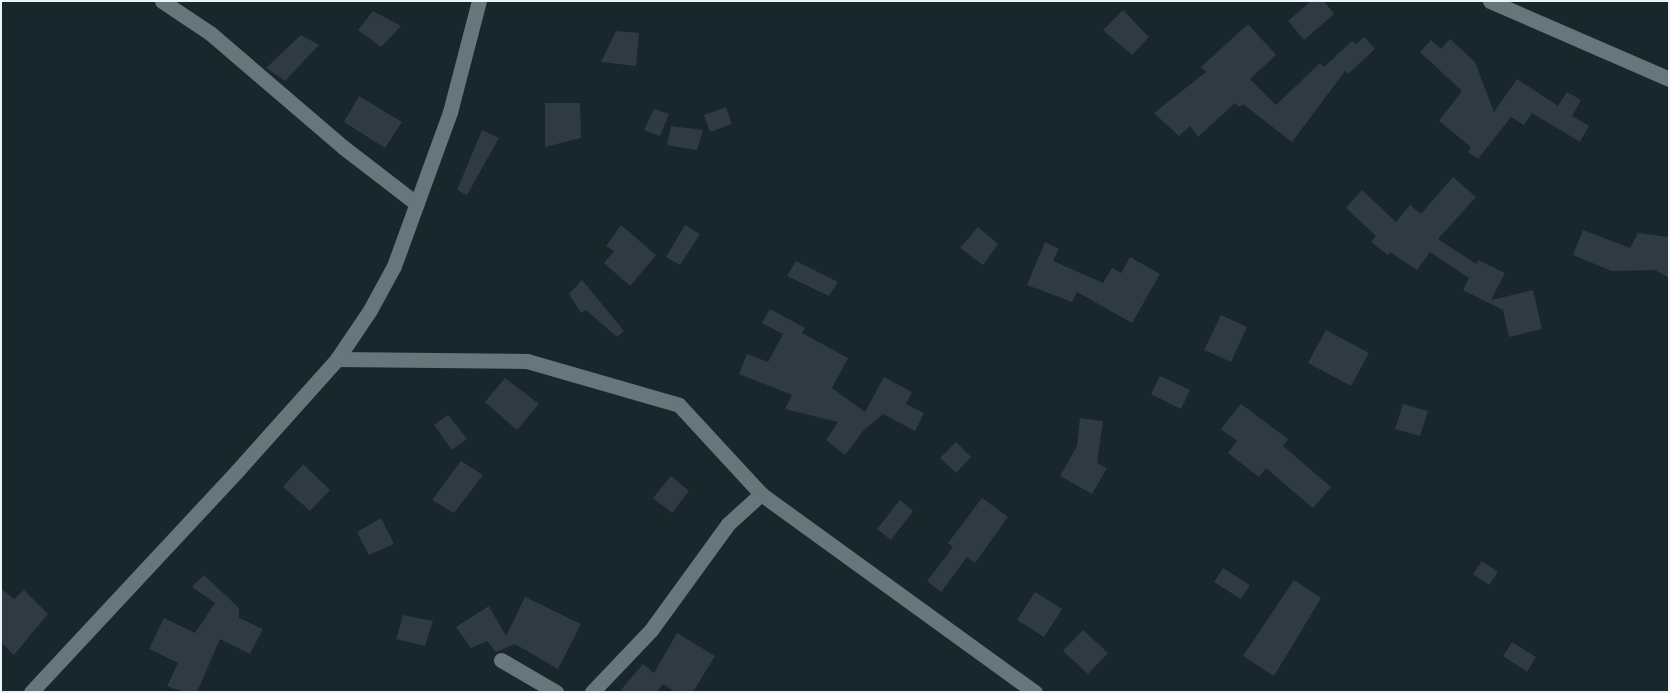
<!DOCTYPE html>
<html>
<head>
<meta charset="utf-8">
<style>
  body { margin:0 }
  #map { position:relative; width:1670px; height:693px; overflow:hidden; background:#18272b; font-family:"DejaVu Sans",sans-serif }
  div>[style] { position:absolute }
  .building>* { inset:0; background:#2f3a43 }
  .minor>* { height:15px; margin:-7.5px; padding:0 7.5px; transform-origin:7.5px; border-radius:7.5px; background:#66767b }
  span { translate:-50% -50%; white-space:nowrap; text-align:center; line-height:1.15; -webkit-text-stroke:4.5px #080e10; paint-order:stroke }
  .frame { position:absolute; inset:0; border:2px solid #ebf5f7; pointer-events:none }
</style>
</head>
<body>
<div id="map">
  <div class="building">
    <i style="clip-path:polygon(1311px 1px,1324px 1px,1334px 14px,1304px 40px,1288px 21px)"></i>
    <i style="clip-path:polygon(1123px 10px,1149px 37px,1132px 55px,1103px 30px)"></i>
    <i style="clip-path:polygon(373px 11px,401px 26px,381px 47px,358px 30px)"></i>
    <i style="clip-path:polygon(1248px 24px,1276px 55px,1250px 79px,1276px 105px,1320px 63px,1324px 67px,1352px 41px,1356px 44px,1364px 37px,1375px 49px,1348px 74px,1345px 71px,1292px 142px,1243px 104px,1239px 107px,1235px 103px,1198px 137px,1190px 126px,1179px 136px,1154px 113px,1206px 72px,1201px 67px)"></i>
    <i style="clip-path:polygon(616px 31px,639px 33px,636px 66px,601px 62px)"></i>
    <i style="clip-path:polygon(301px 35px,319px 45px,285px 81px,266px 68px)"></i>
    <i style="clip-path:polygon(1450px 39px,1475px 62px,1494px 112px,1517px 79px,1558px 106px,1567px 92px,1581px 100px,1572px 116px,1589px 126px,1580px 142px,1532px 113px,1524px 125px,1511px 117px,1478px 159px,1468px 152px,1471px 147px,1439px 121px,1462px 91px,1420px 52px,1431px 40px,1441px 49px)"></i>
    <i style="clip-path:polygon(359px 96px,402px 122px,385px 148px,344px 122px)"></i>
    <i style="clip-path:polygon(545px 103px,580px 103px,581px 138px,545px 147px)"></i>
    <i style="clip-path:polygon(726px 107px,732px 124px,710px 132px,704px 115px)"></i>
    <i style="clip-path:polygon(654px 109px,669px 114px,660px 136px,644px 130px)"></i>
    <i style="clip-path:polygon(671px 126px,703px 130px,697px 150px,667px 145px)"></i>
    <i style="clip-path:polygon(482px 130px,499px 138px,467px 195px,457px 190px)"></i>
    <i style="clip-path:polygon(1453px 177px,1476px 197px,1438px 239px,1476px 264px,1478px 260px,1505px 273px,1491px 300px,1533px 290px,1542px 329px,1509px 337px,1503px 310px,1463px 290px,1469px 278px,1430px 252px,1417px 270px,1390px 252px,1388px 255px,1371px 242px,1376px 236px,1346px 208px,1362px 190px,1396px 222px,1410px 205px,1421px 214px)"></i>
    <i style="clip-path:polygon(621px 225px,656px 255px,630px 286px,604px 263px,614px 251px,606px 246px)"></i>
    <i style="clip-path:polygon(685px 225px,700px 234px,680px 265px,666px 257px)"></i>
    <i style="clip-path:polygon(978px 227px,998px 244px,983px 265px,960px 248px)"></i>
    <i style="clip-path:polygon(1583px 230px,1630px 248px,1638px 233px,1669px 237px,1669px 278px,1655px 270px,1612px 271px,1573px 255px)"></i>
    <i style="clip-path:polygon(1045px 242px,1059px 249px,1053px 261px,1103px 283px,1112px 268px,1121px 273px,1130px 257px,1160px 274px,1132px 323px,1077px 292px,1072px 302px,1027px 285px)"></i>
    <i style="clip-path:polygon(796px 261px,838px 282px,829px 296px,787px 276px)"></i>
    <i style="clip-path:polygon(582px 280px,624px 331px,617px 337px,586px 310px,581px 313px,569px 294px)"></i>
    <i style="clip-path:polygon(770px 309px,805px 328px,802px 333px,848px 358px,832px 388px,865px 412px,884px 377px,912px 392px,906px 404px,924px 413px,915px 431px,883px 414px,863px 431px,845px 455px,826px 440px,838px 422px,785px 409px,792px 395px,739px 374px,747px 354px,768px 362px,783px 334px,762px 323px)"></i>
    <i style="clip-path:polygon(1221px 315px,1247px 327px,1231px 362px,1204px 350px)"></i>
    <i style="clip-path:polygon(1326px 330px,1369px 353px,1351px 386px,1308px 363px)"></i>
    <i style="clip-path:polygon(1160px 376px,1190px 390px,1181px 409px,1151px 394px)"></i>
    <i style="clip-path:polygon(505px 378px,539px 404px,517px 430px,485px 402px)"></i>
    <i style="clip-path:polygon(1241px 404px,1288px 439px,1283px 446px,1331px 487px,1313px 508px,1266px 468px,1259px 477px,1228px 453px,1237px 441px,1221px 429px)"></i>
    <i style="clip-path:polygon(1403px 404px,1428px 411px,1420px 436px,1395px 429px)"></i>
    <i style="clip-path:polygon(448px 415px,467px 439px,452px 450px,434px 425px)"></i>
    <i style="clip-path:polygon(1080px 418px,1103px 421px,1097px 463px,1107px 468px,1092px 494px,1060px 476px,1077px 446px)"></i>
    <i style="clip-path:polygon(956px 442px,971px 457px,956px 473px,940px 458px)"></i>
    <i style="clip-path:polygon(461px 461px,483px 475px,454px 513px,432px 500px)"></i>
    <i style="clip-path:polygon(303px 464px,330px 490px,310px 511px,283px 487px)"></i>
    <i style="clip-path:polygon(671px 476px,689px 491px,672px 513px,653px 498px)"></i>
    <i style="clip-path:polygon(982px 498px,1008px 517px,975px 563px,967px 557px,941px 592px,927px 581px,953px 547px,948px 543px)"></i>
    <i style="clip-path:polygon(900px 500px,913px 511px,891px 540px,877px 529px)"></i>
    <i style="clip-path:polygon(381px 518px,394px 544px,369px 555px,357px 532px)"></i>
    <i style="clip-path:polygon(1482px 561px,1498px 572px,1489px 585px,1473px 574px)"></i>
    <i style="clip-path:polygon(1223px 568px,1250px 585px,1241px 599px,1214px 582px)"></i>
    <i style="clip-path:polygon(204px 575px,239px 608px,239px 618px,263px 629px,250px 654px,220px 639px,197px 692px,184px 692px,167px 686px,178px 663px,149px 649px,164px 618px,195px 633px,215px 603px,192px 587px)"></i>
    <i style="clip-path:polygon(1294px 580px,1321px 598px,1274px 676px,1243px 656px)"></i>
    <i style="clip-path:polygon(1px 589px,14px 599px,24px 590px,48px 614px,14px 655px,1px 642px)"></i>
    <i style="clip-path:polygon(1035px 592px,1062px 609px,1044px 637px,1017px 620px)"></i>
    <i style="clip-path:polygon(525px 597px,581px 624px,558px 669px,515px 644px,496px 652px,487px 641px,471px 648px,456px 627px,489px 606px,506px 636px)"></i>
    <i style="clip-path:polygon(403px 615px,433px 621px,425px 646px,396px 639px)"></i>
    <i style="clip-path:polygon(1083px 630px,1108px 653px,1088px 674px,1063px 651px)"></i>
    <i style="clip-path:polygon(677px 633px,715px 656px,693px 692px,675px 692px,663px 684px,657px 692px,619px 692px,643px 664px,654px 673px)"></i>
    <i style="clip-path:polygon(1512px 642px,1536px 657px,1527px 672px,1503px 656px)"></i>
  </div>
  <div class="minor">
    <i style="left:162px;top:1px;width:58px;rotate:33.7deg"></i>
    <i style="left:210px;top:33px;width:175px;rotate:40.6deg"></i>
    <i style="left:343px;top:147px;width:93px;rotate:37.6deg"></i>
    <i style="left:1490px;top:1px;width:195px;rotate:23.5deg"></i>
    <i style="left:337px;top:359px;width:190px;rotate:0.6deg"></i>
    <i style="left:527px;top:361px;width:158px;rotate:16.1deg"></i>
    <i style="left:679px;top:405px;width:121px;rotate:47.3deg"></i>
    <i style="left:761px;top:494px;width:338px;rotate:35.9deg"></i>
    <i style="left:501px;top:660px;width:64px;rotate:30.2deg"></i>
    <i style="left:31px;top:692px;width:302px;rotate:-47deg"></i>
    <i style="left:237px;top:471px;width:150px;rotate:-48.2deg"></i>
    <i style="left:337px;top:359px;width:59px;rotate:-56deg"></i>
    <i style="left:370px;top:310px;width:50px;rotate:-61.4deg"></i>
    <i style="left:394px;top:266px;width:164px;rotate:-70deg"></i>
    <i style="left:450px;top:112px;width:115px;rotate:-75.4deg"></i>
    <i style="left:592px;top:692px;width:86px;rotate:-46.4deg"></i>
    <i style="left:651px;top:630px;width:131px;rotate:-54deg"></i>
    <i style="left:728px;top:524px;width:45px;rotate:-42.3deg"></i>
  </div>
  <div class="frame"></div>
</div>
</body>
</html>
